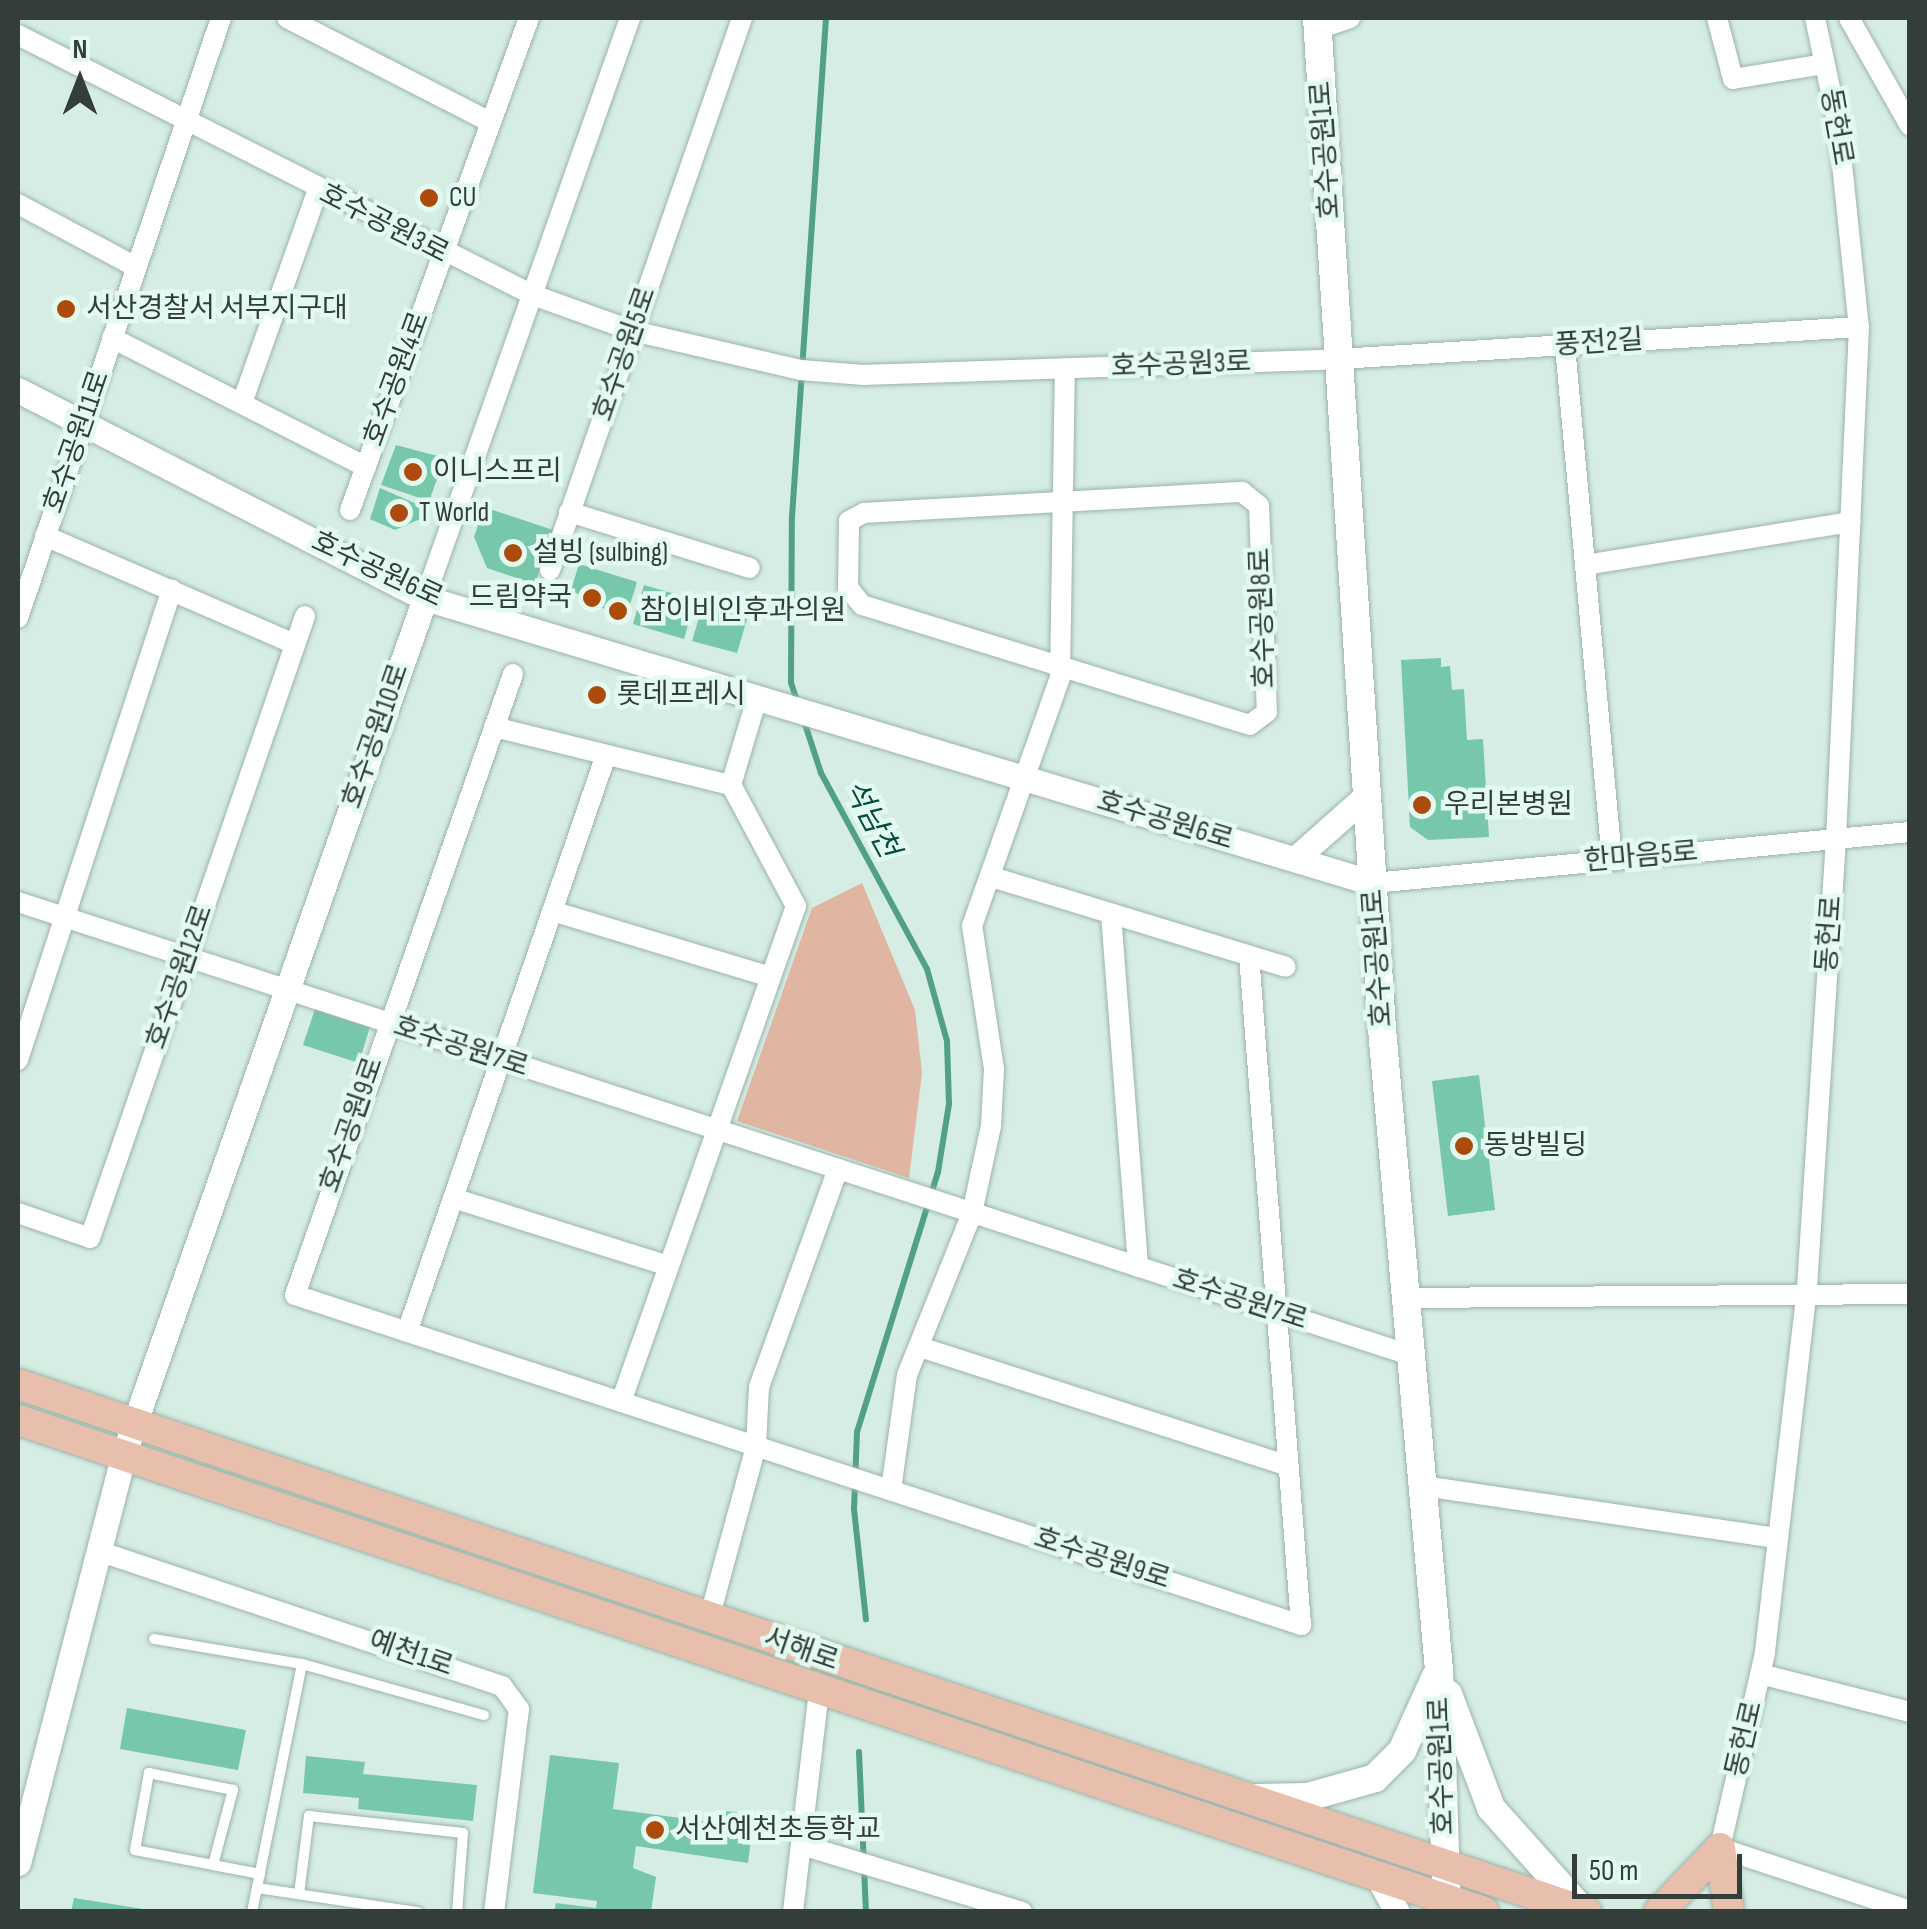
<!DOCTYPE html>
<html>
<head>
<meta charset="utf-8">
<style>
  body { margin:0 }
  #map { position:relative; width:1927px; height:1929px; overflow:hidden; background:#d5ede3; font-family:"Sofia Sans Condensed","Noto Sans KR",sans-serif }
  div>[style] { position:absolute }
  .green>* { inset:0; background:#e0b5a1 }
  .stream>* { height:6px; margin:-3px; padding:0 3px; transform-origin:3px; border-radius:3px; background:#52a186 }
  .building>* { inset:0; background:#77c7aa }
  .roads { filter:drop-shadow(0 0 2px #9cb3a9) drop-shadow(0 0 2px #9cb3a9) }
  .service>* { height:10px; margin:-5px; padding:0 5px; transform-origin:5px; border-radius:5px; background:#fff }
  .minor>* { height:20px; margin:-10px; padding:0 10px; transform-origin:10px; border-radius:10px; background:#fff }
  .tertiary>* { height:25px; margin:-12.5px; padding:0 12.5px; transform-origin:12.5px; border-radius:12.5px; background:#fff }
  .secondary>* { height:28px; margin:-14px; padding:0 14px; transform-origin:14px; border-radius:14px; background:#fff }
  .primary>* { height:30px; margin:-15px; padding:0 15px; transform-origin:15px; border-radius:15px; background:#e7bfac }
  .dots>* { width:28px; height:28px; translate:-50% -50%; box-sizing:border-box; border:5px solid #e2faf0; border-radius:50% }
  span { translate:-50% -50%; white-space:nowrap; text-align:center; line-height:1.15; -webkit-text-stroke:9px #e2faf0; paint-order:stroke }
  .street-label { font-size:28px; color:#333d39 }
  .poi-label { font-size:28px; color:#333d39 }
  .left { translate:0 -50%; text-align:left }
  .right { translate:-100% -50%; text-align:right }
  .water-label { font-size:30px; color:#054c39; font-style:italic }
  .frame { position:absolute; inset:0; border:20px solid #333d39; pointer-events:none }
  .north { position:absolute; left:30px; top:30px; width:100px; height:100px; -webkit-text-stroke:8px #e2faf0; paint-order:stroke; rotate:0deg; font-size:28px; font-weight:700; line-height:40px; text-align:center; color:#333d39 }
  .north::after { content:''; display:block; margin:auto; width:35px; height:45px; background:#333d39; clip-path:polygon(50% 0,100% 100%,50% 72%,0 100%) }
  .scale { position:absolute; left:1572px; top:1854px; width:170px; height:45px; box-sizing:border-box; border:5px solid #333d39; border-top:0; padding-left:12px; font-size:30px; line-height:35px; white-space:nowrap; color:#333d39; -webkit-text-stroke:8px #e2faf0; paint-order:stroke }
</style>
</head>
<body>
<div id="map">
  <div class="green">
    <i style="clip-path:polygon(862px 883px,915px 1010px,922px 1073px,909px 1178px,737px 1121px,812px 908px)"></i>
  </div>
  <div class="stream">
    <i style="left:798px;top:704px;width:22px;rotate:-108deg"></i>
    <i style="left:791px;top:683px;width:166px;rotate:-89.7deg"></i>
    <i style="left:792px;top:517px;width:500px;rotate:-86.1deg"></i>
    <i style="left:804px;top:721px;width:55px;rotate:71.9deg"></i>
    <i style="left:821px;top:773px;width:223px;rotate:61.6deg"></i>
    <i style="left:927px;top:969px;width:75px;rotate:74.5deg"></i>
    <i style="left:947px;top:1041px;width:63px;rotate:88.2deg"></i>
    <i style="left:949px;top:1104px;width:69px;rotate:99.2deg"></i>
    <i style="left:938px;top:1172px;width:272px;rotate:107.3deg"></i>
    <i style="left:857px;top:1432px;width:77px;rotate:92.2deg"></i>
    <i style="left:854px;top:1509px;width:111px;rotate:83.8deg"></i>
    <i style="left:859px;top:1752px;width:160px;rotate:87.5deg"></i>
  </div>
  <div class="building">
    <i style="clip-path:polygon(396px 445px,445px 458px,429px 501px,381px 485px)"></i>
    <i style="clip-path:polygon(380px 488px,428px 509px,425px 517px,395px 530px,370px 519px)"></i>
    <i style="clip-path:polygon(484px 507px,553px 530px,535px 584px,487px 568px,474px 537px)"></i>
    <i style="clip-path:polygon(579px 564px,637px 582px,625px 621px,571px 590px)"></i>
    <i style="clip-path:polygon(644px 585px,695px 600px,684px 639px,633px 624px)"></i>
    <i style="clip-path:polygon(703px 604px,748px 616px,737px 653px,692px 641px)"></i>
    <i style="clip-path:polygon(1441px 658px,1441px 667px,1450px 666px,1452px 690px,1464px 689px,1467px 740px,1483px 739px,1489px 837px,1428px 840px,1410px 827px,1401px 660px)"></i>
    <i style="clip-path:polygon(317px 1003px,372px 1020px,359px 1063px,303px 1045px)"></i>
    <i style="clip-path:polygon(1479px 1075px,1495px 1210px,1448px 1216px,1432px 1081px)"></i>
    <i style="clip-path:polygon(127px 1708px,246px 1730px,238px 1770px,120px 1749px)"></i>
    <i style="clip-path:polygon(550px 1755px,619px 1763px,613px 1809px,725px 1824px,726px 1811px,754px 1815px,748px 1863px,636px 1846px,633px 1868px,656px 1877px,651px 1912px,554px 1912px,556px 1903px,596px 1908px,597px 1901px,533px 1893px)"></i>
    <i style="clip-path:polygon(306px 1756px,365px 1762px,363px 1774px,477px 1785px,473px 1821px,358px 1809px,359px 1798px,303px 1793px)"></i>
    <i style="clip-path:polygon(74px 1898px,143px 1909px,143px 1912px,71px 1912px)"></i>
  </div>
  <div class="roads">
    <div class="service">
      <i style="left:154px;top:1639px;width:150px;rotate:9.6deg"></i>
      <i style="left:302px;top:1664px;width:189px;rotate:15.7deg"></i>
      <i style="left:213px;top:1865px;width:78px;rotate:-75.1deg"></i>
      <i style="left:233px;top:1790px;width:86px;rotate:-168.6deg"></i>
      <i style="left:149px;top:1773px;width:78px;rotate:100.3deg"></i>
      <i style="left:135px;top:1850px;width:79px;rotate:10.9deg"></i>
      <i style="left:213px;top:1865px;width:48px;rotate:10.8deg"></i>
      <i style="left:257px;top:1888px;width:163px;rotate:8.5deg"></i>
      <i style="left:299px;top:1894px;width:79px;rotate:-82.7deg"></i>
      <i style="left:309px;top:1816px;width:155px;rotate:6.3deg"></i>
      <i style="left:463px;top:1833px;width:79px;rotate:94.3deg"></i>
      <i style="left:252px;top:1912px;width:253px;rotate:-78.6deg"></i>
    </div>
    <div class="minor">
      <i style="left:287px;top:18px;width:228px;rotate:27.1deg"></i>
      <i style="left:1717px;top:18px;width:63px;rotate:75.3deg"></i>
      <i style="left:1733px;top:79px;width:93px;rotate:-9.3deg"></i>
      <i style="left:1815px;top:18px;width:109px;rotate:77.9deg"></i>
      <i style="left:1838px;top:125px;width:203px;rotate:84.1deg"></i>
      <i style="left:1859px;top:327px;width:513px;rotate:92.57deg"></i>
      <i style="left:1836px;top:839px;width:459px;rotate:93.7deg"></i>
      <i style="left:1806px;top:1297px;width:358px;rotate:96.6deg"></i>
      <i style="left:1765px;top:1653px;width:200px;rotate:103deg"></i>
      <i style="left:1720px;top:1848px;width:200px;rotate:18.3deg"></i>
      <i style="left:1849px;top:18px;width:124px;rotate:60.5deg"></i>
      <i style="left:1318px;top:29px;width:34px;rotate:-19deg"></i>
      <i style="left:18px;top:35px;width:577px;rotate:26.79deg"></i>
      <i style="left:533px;top:295px;width:106px;rotate:19.8deg"></i>
      <i style="left:633px;top:331px;width:172px;rotate:13.1deg"></i>
      <i style="left:801px;top:370px;width:63px;rotate:4.5deg"></i>
      <i style="left:864px;top:375px;width:475px;rotate:-1.9deg"></i>
      <i style="left:1339px;top:359px;width:521px;rotate:-3.52deg"></i>
      <i style="left:18px;top:204px;width:134px;rotate:28.1deg"></i>
      <i style="left:112px;top:338px;width:285px;rotate:26.9deg"></i>
      <i style="left:1565px;top:346px;width:516px;rotate:84.78deg"></i>
      <i style="left:242px;top:403px;width:226px;rotate:-70.4deg"></i>
      <i style="left:1242px;top:492px;width:22px;rotate:39deg"></i>
      <i style="left:1259px;top:506px;width:206px;rotate:87.8deg"></i>
      <i style="left:1267px;top:712px;width:21px;rotate:143deg"></i>
      <i style="left:1250px;top:725px;width:406px;rotate:-162.8deg"></i>
      <i style="left:862px;top:605px;width:22px;rotate:-129deg"></i>
      <i style="left:848px;top:588px;width:67px;rotate:-89.1deg"></i>
      <i style="left:849px;top:521px;width:17px;rotate:-28deg"></i>
      <i style="left:864px;top:513px;width:379px;rotate:-3.2deg"></i>
      <i style="left:350px;top:510px;width:524px;rotate:-70.01deg"></i>
      <i style="left:569px;top:512px;width:189px;rotate:17.2deg"></i>
      <i style="left:45px;top:536px;width:271px;rotate:23.4deg"></i>
      <i style="left:1585px;top:565px;width:269px;rotate:-9.2deg"></i>
      <i style="left:550px;top:570px;width:584px;rotate:-70.82deg"></i>
      <i style="left:425px;top:598px;width:615px;rotate:-70.53deg"></i>
      <i style="left:18px;top:618px;width:633px;rotate:-71.31deg"></i>
      <i style="left:513px;top:674px;width:658px;rotate:109.34deg"></i>
      <i style="left:295px;top:1295px;width:1059px;rotate:18.16deg"></i>
      <i style="left:1301px;top:1625px;width:671px;rotate:-94.44deg"></i>
      <i style="left:494px;top:727px;width:244px;rotate:13.8deg"></i>
      <i style="left:992px;top:877px;width:307px;rotate:17deg"></i>
      <i style="left:1373px;top:883px;width:539px;rotate:-5.43deg"></i>
      <i style="left:18px;top:902px;width:1467px;rotate:18.03deg"></i>
      <i style="left:552px;top:911px;width:228px;rotate:16.8deg"></i>
      <i style="left:1111px;top:914px;width:354px;rotate:85.6deg"></i>
      <i style="left:18px;top:1060px;width:495px;rotate:-71.9deg"></i>
      <i style="left:453px;top:1198px;width:226px;rotate:17.5deg"></i>
      <i style="left:18px;top:1213px;width:76px;rotate:19.1deg"></i>
      <i style="left:90px;top:1238px;width:658px;rotate:-70.93deg"></i>
      <i style="left:1408px;top:1298px;width:502px;rotate:-0.46deg"></i>
      <i style="left:407px;top:1332px;width:610px;rotate:-70.97deg"></i>
      <i style="left:920px;top:1347px;width:384px;rotate:17.9deg"></i>
      <i style="left:621px;top:1402px;width:526px;rotate:-70.57deg"></i>
      <i style="left:796px;top:906px;width:137px;rotate:-118.2deg"></i>
      <i style="left:731px;top:785px;width:91px;rotate:-73.4deg"></i>
      <i style="left:1424px;top:1486px;width:358px;rotate:8.4deg"></i>
      <i style="left:891px;top:1490px;width:116px;rotate:-82.1deg"></i>
      <i style="left:907px;top:1375px;width:175px;rotate:-68.1deg"></i>
      <i style="left:972px;top:1213px;width:89px;rotate:-77.7deg"></i>
      <i style="left:991px;top:1126px;width:57px;rotate:-87deg"></i>
      <i style="left:994px;top:1069px;width:145px;rotate:-98.7deg"></i>
      <i style="left:972px;top:926px;width:263px;rotate:-70.5deg"></i>
      <i style="left:1060px;top:678px;width:310px;rotate:-89.1deg"></i>
      <i style="left:98px;top:1551px;width:426px;rotate:18.5deg"></i>
      <i style="left:502px;top:1686px;width:29px;rotate:54deg"></i>
      <i style="left:519px;top:1709px;width:205px;rotate:97deg"></i>
      <i style="left:709px;top:1619px;width:179px;rotate:-74.8deg"></i>
      <i style="left:756px;top:1446px;width:59px;rotate:-87.1deg"></i>
      <i style="left:759px;top:1387px;width:232px;rotate:-70.1deg"></i>
      <i style="left:1760px;top:1674px;width:155px;rotate:14.2deg"></i>
      <i style="left:802px;top:1845px;width:230px;rotate:16.9deg"></i>
      <i style="left:793px;top:1912px;width:225px;rotate:-83.3deg"></i>
    </div>
    <div class="tertiary">
      <i style="left:18px;top:390px;width:457px;rotate:27.1deg"></i>
      <i style="left:425px;top:598px;width:990px;rotate:16.73deg"></i>
      <i style="left:1295px;top:859px;width:96px;rotate:-41.6deg"></i>
      <i style="left:18px;top:1863px;width:420px;rotate:-75.5deg"></i>
      <i style="left:123px;top:1456px;width:910px;rotate:-70.61deg"></i>
      <i style="left:1377px;top:1875px;width:42px;rotate:61.6deg"></i>
    </div>
    <div class="secondary">
      <i style="left:1317px;top:18px;width:1013px;rotate:86.32deg"></i>
      <i style="left:1382px;top:1029px;width:644px;rotate:84.92deg"></i>
      <i style="left:1439px;top:1670px;width:242px;rotate:88.1deg"></i>
      <i style="left:1448px;top:1694px;width:122px;rotate:69.3deg"></i>
      <i style="left:1491px;top:1808px;width:137px;rotate:48.3deg"></i>
      <i style="left:1257px;top:1798px;width:51px;rotate:-1.1deg"></i>
      <i style="left:1308px;top:1797px;width:70px;rotate:-15.8deg"></i>
      <i style="left:1375px;top:1778px;width:38px;rotate:-45deg"></i>
      <i style="left:1402px;top:1751px;width:82px;rotate:-65.6deg"></i>
    </div>
    <div class="primary">
      <i style="left:18px;top:1384px;width:1655px;rotate:18.61deg"></i>
      <i style="left:18px;top:1420px;width:1546px;rotate:18.55deg"></i>
      <i style="left:1720px;top:1848px;width:65px;rotate:82deg"></i>
      <i style="left:1659px;top:1912px;width:88px;rotate:-46.4deg"></i>
    </div>
  </div>
  <div class="dots">
    <i style="left:429px;top:198px;background:#ad4b0c"></i>
    <i style="left:66px;top:309px;background:#ad4b0c"></i>
    <i style="left:413px;top:472px;background:#ad4b0c"></i>
    <i style="left:399px;top:513px;background:#ad4b0c"></i>
    <i style="left:513px;top:553px;background:#ad4b0c"></i>
    <i style="left:592px;top:598px;background:#ad4b0c"></i>
    <i style="left:618px;top:611px;background:#ad4b0c"></i>
    <i style="left:597px;top:695px;background:#ad4b0c"></i>
    <i style="left:1422px;top:805px;background:#ad4b0c"></i>
    <i style="left:1464px;top:1146px;background:#ad4b0c"></i>
    <i style="left:655px;top:1830px;background:#ad4b0c"></i>
  </div>
  <div class="street-label">
    <span style="left:1836px;top:127px;rotate:80deg">동헌로</span>
    <span style="left:1326px;top:150px;rotate:-94deg">호수공원1로</span>
    <span style="left:384px;top:224px;rotate:27deg">호수공원3로</span>
    <span style="left:1599px;top:343px;rotate:-4deg">풍전2길</span>
    <span style="left:625px;top:354px;rotate:-71deg">호수공원5로</span>
    <span style="left:1181px;top:365px;rotate:-2deg">호수공원3로</span>
    <span style="left:397px;top:379px;rotate:-70deg">호수공원4로</span>
    <span style="left:77px;top:442px;rotate:-71deg">호수공원11로</span>
    <span style="left:377px;top:570px;rotate:25deg">호수공원6로</span>
    <span style="left:1263px;top:618px;rotate:-92deg">호수공원8로</span>
    <span style="left:376px;top:736px;rotate:-71deg">호수공원10로</span>
    <span style="left:1165px;top:821px;rotate:17deg">호수공원6로</span>
    <span style="left:1641px;top:857px;rotate:-5deg">한마음5로</span>
    <span style="left:1830px;top:934px;rotate:-86deg">동헌로</span>
    <span style="left:1378px;top:958px;rotate:-94deg">호수공원1로</span>
    <span style="left:180px;top:977px;rotate:-71deg">호수공원12로</span>
    <span style="left:461px;top:1047px;rotate:18deg">호수공원7로</span>
    <span style="left:352px;top:1125px;rotate:-71deg">호수공원9로</span>
    <span style="left:1240px;top:1300px;rotate:18deg">호수공원7로</span>
    <span style="left:1102px;top:1559px;rotate:18deg">호수공원9로</span>
    <span style="left:801px;top:1650px;rotate:19deg">서해로</span>
    <span style="left:411px;top:1654px;rotate:19deg">예천1로</span>
    <span style="left:1745px;top:1739px;rotate:-77deg">동헌로</span>
    <span style="left:1442px;top:1766px;rotate:-92deg">호수공원1로</span>
  </div>
  <div class="poi-label">
    <span class="left" style="left:449px;top:198px">CU</span>
    <span class="left" style="left:86px;top:309px">서산경찰서 서부지구대</span>
    <span class="left" style="left:433px;top:472px">이니스프리</span>
    <span class="left" style="left:419px;top:513px">T World</span>
    <span class="left" style="left:533px;top:553px">설빙 (sulbing)</span>
    <span class="right" style="left:572px;top:598px">드림약국</span>
    <span class="left" style="left:640px;top:611px">참이비인후과의원</span>
    <span class="left" style="left:617px;top:695px">롯데프레시</span>
    <span class="left" style="left:1444px;top:805px">우리본병원</span>
    <span class="left" style="left:1484px;top:1146px">동방빌딩</span>
    <span class="left" style="left:675px;top:1830px">서산예천초등학교</span>
  </div>
  <div class="water-label">
    <span style="left:871px;top:819px;rotate:62deg">석남천</span>
  </div>
  <div class="frame"></div>
  <div class="north">N</div>
  <div class="scale">50 m</div>
</div>
</body>
</html>
